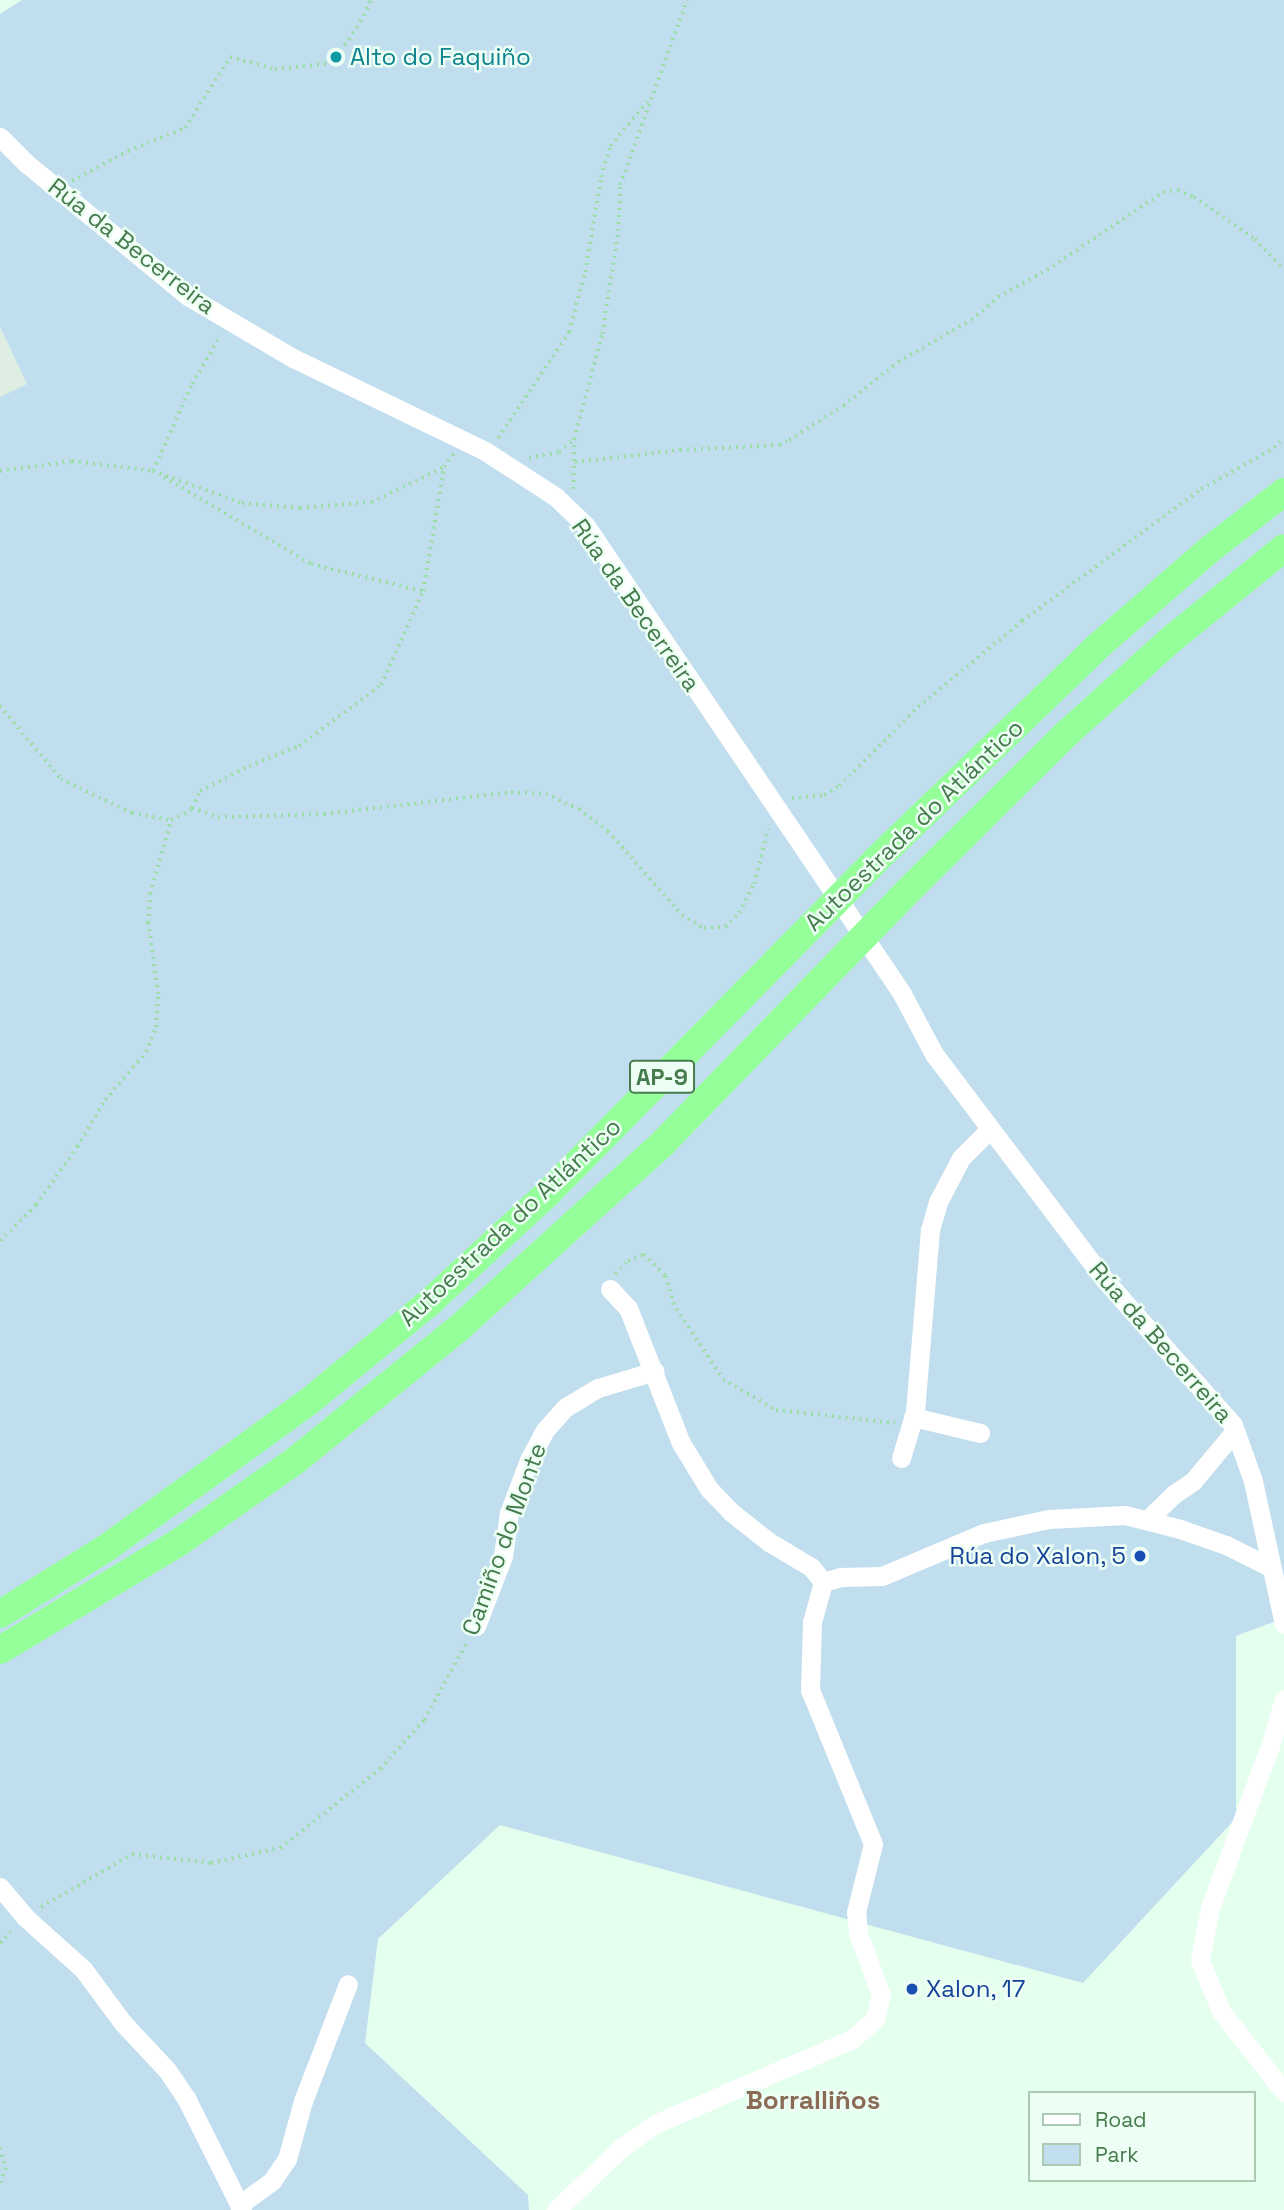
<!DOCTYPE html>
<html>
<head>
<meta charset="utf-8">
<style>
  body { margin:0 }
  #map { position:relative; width:1284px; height:2210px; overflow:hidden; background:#e5ffef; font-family:"Space Grotesk",sans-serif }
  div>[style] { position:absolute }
  .industrial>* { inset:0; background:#dfeee3 }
  .green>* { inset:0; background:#c1deee }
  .path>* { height:3.5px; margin-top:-1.75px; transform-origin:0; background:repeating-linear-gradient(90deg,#9cdda6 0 2px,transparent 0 7px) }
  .minor>* { height:19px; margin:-9.5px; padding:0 9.5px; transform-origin:9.5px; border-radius:9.5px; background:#fff }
  .highway>* { height:28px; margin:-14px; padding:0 14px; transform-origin:14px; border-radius:14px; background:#95ff99 }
  .dots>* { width:19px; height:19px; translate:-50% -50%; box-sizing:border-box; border:4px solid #edfff4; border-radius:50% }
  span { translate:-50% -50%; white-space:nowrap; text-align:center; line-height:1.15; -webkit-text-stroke:5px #edfff4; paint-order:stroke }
  .shield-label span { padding:2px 5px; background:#edfff4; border:2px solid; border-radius:5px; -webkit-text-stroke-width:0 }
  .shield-label { font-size:23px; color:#467b4d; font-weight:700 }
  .culture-label { font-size:24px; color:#0d838f }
  .left { translate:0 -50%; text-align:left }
  .street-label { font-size:24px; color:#467b4d }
  .transit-label { font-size:24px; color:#164399 }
  .right { translate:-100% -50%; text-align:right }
  .neighbourhood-label { font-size:26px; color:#8a6c56; font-weight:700 }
  .legend { position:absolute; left:1028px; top:2091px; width:228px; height:91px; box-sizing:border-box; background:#edfff4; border:2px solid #aacab1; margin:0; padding:9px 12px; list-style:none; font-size:21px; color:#467b4d }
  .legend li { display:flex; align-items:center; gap:14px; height:35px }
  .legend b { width:35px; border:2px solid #aacab1 }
</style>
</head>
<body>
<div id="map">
  <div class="industrial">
    <i style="clip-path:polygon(0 327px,27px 384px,0 397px)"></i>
  </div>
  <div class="green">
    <i style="clip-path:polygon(22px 0,1284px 0,1284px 1618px,1236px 1636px,1236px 1818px,1083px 1983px,500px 1825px,378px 1939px,365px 2043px,528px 2195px,529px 2210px,0 2210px,0 397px,27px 384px,0 327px,0 14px)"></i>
  </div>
  <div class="path">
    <i style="left:72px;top:181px;width:64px;rotate:-28.2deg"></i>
    <i style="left:128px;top:151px;width:61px;rotate:-22deg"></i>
    <i style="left:185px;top:128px;width:84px;rotate:-57.6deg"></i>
    <i style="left:230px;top:57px;width:47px;rotate:14.9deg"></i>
    <i style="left:275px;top:69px;width:58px;rotate:-5.9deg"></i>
    <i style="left:333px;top:63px;width:56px;rotate:-56.6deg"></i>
    <i style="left:364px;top:16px;width:17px;rotate:-69deg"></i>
    <i style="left:498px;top:438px;width:128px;rotate:-56.2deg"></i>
    <i style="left:569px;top:332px;width:62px;rotate:-75.1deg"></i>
    <i style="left:585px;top:272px;width:96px;rotate:-80.4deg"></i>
    <i style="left:601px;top:177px;width:32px;rotate:-74deg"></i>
    <i style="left:610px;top:146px;width:62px;rotate:-50.2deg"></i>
    <i style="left:529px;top:458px;width:31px;rotate:-11deg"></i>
    <i style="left:559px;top:452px;width:20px;rotate:-41deg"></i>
    <i style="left:575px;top:462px;width:106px;rotate:-6.5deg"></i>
    <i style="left:680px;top:450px;width:99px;rotate:-2.9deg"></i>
    <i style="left:779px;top:445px;width:11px;rotate:-27deg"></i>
    <i style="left:789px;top:440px;width:64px;rotate:-32.2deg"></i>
    <i style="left:843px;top:406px;width:70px;rotate:-38.7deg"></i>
    <i style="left:898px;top:362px;width:84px;rotate:-29.9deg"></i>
    <i style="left:971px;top:320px;width:35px;rotate:-40deg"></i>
    <i style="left:998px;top:297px;width:56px;rotate:-28.9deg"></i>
    <i style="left:1047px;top:270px;width:140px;rotate:-33.9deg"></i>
    <i style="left:1163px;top:192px;width:15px;rotate:-8deg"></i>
    <i style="left:1178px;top:190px;width:17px;rotate:24deg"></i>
    <i style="left:1194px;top:197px;width:74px;rotate:34.5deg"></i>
    <i style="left:1255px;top:239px;width:42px;rotate:46.9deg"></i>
    <i style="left:0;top:471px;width:73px;rotate:-7.9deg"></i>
    <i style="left:72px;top:461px;width:82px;rotate:7deg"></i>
    <i style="left:153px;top:471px;width:95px;rotate:-65.9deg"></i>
    <i style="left:192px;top:384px;width:56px;rotate:-59.7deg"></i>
    <i style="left:153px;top:471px;width:95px;rotate:19.8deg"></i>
    <i style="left:242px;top:503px;width:58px;rotate:4.9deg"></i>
    <i style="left:300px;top:508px;width:71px;rotate:-4.8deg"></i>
    <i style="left:371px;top:502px;width:81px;rotate:-25.6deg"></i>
    <i style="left:164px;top:477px;width:171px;rotate:30.6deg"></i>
    <i style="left:311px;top:564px;width:115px;rotate:13.6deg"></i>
    <i style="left:573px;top:489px;width:50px;rotate:-88.9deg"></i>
    <i style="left:574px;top:439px;width:109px;rotate:-75.1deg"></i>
    <i style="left:602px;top:334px;width:104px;rotate:-81.2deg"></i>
    <i style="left:618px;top:231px;width:46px;rotate:-87.5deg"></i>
    <i style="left:620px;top:185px;width:197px;rotate:-70.1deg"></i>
    <i style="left:0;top:706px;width:95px;rotate:50.1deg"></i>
    <i style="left:61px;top:779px;width:79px;rotate:25.6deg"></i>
    <i style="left:132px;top:813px;width:40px;rotate:10deg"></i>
    <i style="left:171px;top:820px;width:14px;rotate:-25deg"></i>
    <i style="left:184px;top:814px;width:10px;rotate:-37deg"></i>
    <i style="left:192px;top:808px;width:19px;rotate:-65deg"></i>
    <i style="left:200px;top:791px;width:55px;rotate:-27deg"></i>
    <i style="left:249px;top:766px;width:54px;rotate:-21.8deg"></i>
    <i style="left:299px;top:746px;width:102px;rotate:-36.6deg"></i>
    <i style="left:381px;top:685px;width:103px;rotate:-65.9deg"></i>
    <i style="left:423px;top:591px;width:126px;rotate:-80.4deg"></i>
    <i style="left:444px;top:467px;width:16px;rotate:-55deg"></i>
    <i style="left:792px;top:798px;width:32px;rotate:-5deg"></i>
    <i style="left:824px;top:795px;width:17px;rotate:-31deg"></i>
    <i style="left:839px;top:786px;width:112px;rotate:-45deg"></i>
    <i style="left:918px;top:707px;width:135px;rotate:-39.6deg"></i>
    <i style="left:1022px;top:621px;width:222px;rotate:-36.4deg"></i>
    <i style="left:1201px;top:489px;width:84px;rotate:-29.3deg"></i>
    <i style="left:1274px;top:448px;width:14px;rotate:-45deg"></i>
    <i style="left:192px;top:808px;width:28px;rotate:19deg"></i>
    <i style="left:218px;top:817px;width:106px;rotate:-1.6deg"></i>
    <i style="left:324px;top:814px;width:188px;rotate:-6.7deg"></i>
    <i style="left:511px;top:792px;width:35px;rotate:3deg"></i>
    <i style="left:546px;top:794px;width:36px;rotate:24deg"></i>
    <i style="left:579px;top:809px;width:36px;rotate:37deg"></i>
    <i style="left:608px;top:831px;width:112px;rotate:48.6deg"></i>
    <i style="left:682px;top:915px;width:26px;rotate:31deg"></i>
    <i style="left:704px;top:928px;width:21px;rotate:-3deg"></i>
    <i style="left:725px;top:927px;width:20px;rotate:-45deg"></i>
    <i style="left:739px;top:913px;width:33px;rotate:-63deg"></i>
    <i style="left:754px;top:884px;width:57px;rotate:-75.7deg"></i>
    <i style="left:0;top:1241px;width:51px;rotate:-45deg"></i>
    <i style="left:36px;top:1205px;width:71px;rotate:-54.7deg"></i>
    <i style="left:77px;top:1147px;width:55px;rotate:-59.2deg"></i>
    <i style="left:105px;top:1100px;width:63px;rotate:-49.5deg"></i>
    <i style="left:146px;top:1052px;width:27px;rotate:-68deg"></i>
    <i style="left:156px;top:1027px;width:33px;rotate:-87deg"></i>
    <i style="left:158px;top:994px;width:72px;rotate:-98deg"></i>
    <i style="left:148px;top:923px;width:29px;rotate:-86deg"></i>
    <i style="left:150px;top:894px;width:77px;rotate:-74.2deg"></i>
    <i style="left:615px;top:1274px;width:18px;rotate:-45deg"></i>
    <i style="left:628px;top:1261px;width:17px;rotate:-24deg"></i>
    <i style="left:644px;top:1254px;width:31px;rotate:45deg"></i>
    <i style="left:666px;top:1276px;width:28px;rotate:75deg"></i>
    <i style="left:673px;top:1303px;width:91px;rotate:56.7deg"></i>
    <i style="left:723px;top:1379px;width:61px;rotate:30.3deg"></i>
    <i style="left:776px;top:1410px;width:120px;rotate:6.2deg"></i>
    <i style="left:41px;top:1907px;width:105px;rotate:-30.2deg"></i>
    <i style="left:132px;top:1854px;width:80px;rotate:6.5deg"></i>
    <i style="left:211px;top:1863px;width:71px;rotate:-12.3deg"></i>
    <i style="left:280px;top:1848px;width:127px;rotate:-38.3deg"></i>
    <i style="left:380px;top:1769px;width:66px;rotate:-48.1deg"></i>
    <i style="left:424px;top:1720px;width:89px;rotate:-61.1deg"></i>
    <i style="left:0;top:1943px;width:19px;rotate:-47deg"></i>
    <i style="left:0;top:2148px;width:21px;rotate:73deg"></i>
    <i style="left:6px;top:2168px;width:18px;rotate:109deg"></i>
  </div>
  <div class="minor">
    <i style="left:0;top:137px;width:37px;rotate:45deg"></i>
    <i style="left:26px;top:163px;width:210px;rotate:39.4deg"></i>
    <i style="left:188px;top:296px;width:122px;rotate:30.6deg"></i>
    <i style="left:293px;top:358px;width:213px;rotate:25.8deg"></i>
    <i style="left:485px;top:451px;width:85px;rotate:32.9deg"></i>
    <i style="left:556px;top:497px;width:42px;rotate:44deg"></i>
    <i style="left:586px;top:526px;width:562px;rotate:55.94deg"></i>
    <i style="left:901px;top:992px;width:70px;rotate:62deg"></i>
    <i style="left:934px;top:1054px;width:282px;rotate:52.9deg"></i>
    <i style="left:1104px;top:1279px;width:195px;rotate:48.5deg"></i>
    <i style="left:1233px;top:1425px;width:59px;rotate:70.3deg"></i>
    <i style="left:1253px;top:1481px;width:146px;rotate:77.8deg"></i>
    <i style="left:610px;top:1289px;width:26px;rotate:47deg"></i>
    <i style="left:628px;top:1308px;width:145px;rotate:68.6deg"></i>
    <i style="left:681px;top:1443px;width:54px;rotate:58.7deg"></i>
    <i style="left:709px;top:1489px;width:32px;rotate:46deg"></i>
    <i style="left:731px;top:1512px;width:48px;rotate:38.3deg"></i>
    <i style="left:769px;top:1542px;width:49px;rotate:30.8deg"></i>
    <i style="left:811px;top:1567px;width:19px;rotate:51deg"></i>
    <i style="left:913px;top:1417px;width:69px;rotate:13.4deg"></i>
    <i style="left:901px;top:1458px;width:48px;rotate:-73.1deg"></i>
    <i style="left:915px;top:1412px;width:183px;rotate:-85.3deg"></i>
    <i style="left:930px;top:1230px;width:29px;rotate:-74deg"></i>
    <i style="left:938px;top:1202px;width:50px;rotate:-62.4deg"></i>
    <i style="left:961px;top:1158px;width:41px;rotate:-45deg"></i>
    <i style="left:1147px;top:1520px;width:37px;rotate:-44deg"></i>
    <i style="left:1174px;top:1494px;width:23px;rotate:-34deg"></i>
    <i style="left:1193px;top:1481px;width:65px;rotate:-50deg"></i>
    <i style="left:476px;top:1626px;width:75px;rotate:-68.9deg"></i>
    <i style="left:503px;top:1556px;width:43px;rotate:-82.1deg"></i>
    <i style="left:509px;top:1513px;width:57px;rotate:-69.3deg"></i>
    <i style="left:529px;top:1460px;width:34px;rotate:-62deg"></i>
    <i style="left:545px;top:1430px;width:31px;rotate:-48deg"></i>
    <i style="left:566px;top:1407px;width:37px;rotate:-31deg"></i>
    <i style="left:598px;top:1388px;width:59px;rotate:-16.6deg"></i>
    <i style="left:1284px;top:1699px;width:46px;rotate:106.5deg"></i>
    <i style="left:1271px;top:1743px;width:176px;rotate:110.3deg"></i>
    <i style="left:1210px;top:1908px;width:53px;rotate:100.9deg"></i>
    <i style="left:1200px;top:1960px;width:55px;rotate:67.6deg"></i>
    <i style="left:1221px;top:2011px;width:103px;rotate:52.1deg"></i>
    <i style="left:0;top:1887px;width:39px;rotate:50deg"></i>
    <i style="left:25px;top:1917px;width:78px;rotate:41.9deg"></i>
    <i style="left:83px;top:1969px;width:67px;rotate:53.5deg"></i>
    <i style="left:123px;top:2023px;width:64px;rotate:46.9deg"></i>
    <i style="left:167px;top:2070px;width:36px;rotate:56deg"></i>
    <i style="left:187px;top:2100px;width:123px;rotate:63.4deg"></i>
    <i style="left:239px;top:2205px;width:41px;rotate:-36deg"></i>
    <i style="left:272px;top:2181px;width:27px;rotate:-56deg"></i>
    <i style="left:287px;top:2159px;width:60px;rotate:-74.6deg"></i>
    <i style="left:303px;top:2101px;width:125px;rotate:-69deg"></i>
    <i style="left:556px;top:2210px;width:90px;rotate:-43.6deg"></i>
    <i style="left:621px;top:2148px;width:42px;rotate:-35.2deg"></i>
    <i style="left:655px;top:2124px;width:215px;rotate:-23.3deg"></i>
    <i style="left:852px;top:2039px;width:30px;rotate:-41deg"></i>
    <i style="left:875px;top:2019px;width:25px;rotate:-76deg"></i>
    <i style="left:881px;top:1995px;width:66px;rotate:-110.4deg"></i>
    <i style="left:858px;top:1933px;width:21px;rotate:-95deg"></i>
    <i style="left:856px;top:1912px;width:70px;rotate:-76deg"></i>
    <i style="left:873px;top:1844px;width:166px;rotate:-112.2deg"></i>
    <i style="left:810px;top:1690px;width:68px;rotate:-88.3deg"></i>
    <i style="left:812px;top:1622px;width:41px;rotate:-74.6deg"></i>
    <i style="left:823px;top:1582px;width:19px;rotate:-16deg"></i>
    <i style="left:841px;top:1577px;width:41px;rotate:-1.4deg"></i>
    <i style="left:882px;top:1576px;width:111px;rotate:-22.9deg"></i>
    <i style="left:984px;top:1533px;width:66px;rotate:-12.2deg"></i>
    <i style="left:1049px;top:1519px;width:76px;rotate:-3deg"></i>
    <i style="left:1125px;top:1515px;width:57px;rotate:14.3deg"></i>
    <i style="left:1180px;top:1529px;width:49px;rotate:19.2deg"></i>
    <i style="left:1226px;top:1545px;width:51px;rotate:26.6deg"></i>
  </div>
  <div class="highway">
    <i style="left:0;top:1614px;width:123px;rotate:-31.8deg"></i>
    <i style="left:105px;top:1549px;width:249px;rotate:-35.9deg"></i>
    <i style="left:307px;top:1403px;width:161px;rotate:-39.4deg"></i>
    <i style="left:431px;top:1301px;width:159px;rotate:-42.7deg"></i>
    <i style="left:548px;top:1193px;width:467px;rotate:-45.4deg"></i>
    <i style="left:876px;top:860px;width:306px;rotate:-43.9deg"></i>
    <i style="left:1096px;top:648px;width:150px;rotate:-40.9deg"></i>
    <i style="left:1209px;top:550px;width:95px;rotate:-37.7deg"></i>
    <i style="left:0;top:1650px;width:208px;rotate:-31deg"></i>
    <i style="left:178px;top:1543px;width:144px;rotate:-35.1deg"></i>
    <i style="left:296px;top:1460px;width:208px;rotate:-39deg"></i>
    <i style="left:458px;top:1329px;width:278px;rotate:-42.2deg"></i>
    <i style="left:664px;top:1142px;width:351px;rotate:-45.8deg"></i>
    <i style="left:909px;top:890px;width:217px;rotate:-44.8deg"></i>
    <i style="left:1063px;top:737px;width:142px;rotate:-42.1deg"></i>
    <i style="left:1168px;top:642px;width:149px;rotate:-39deg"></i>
  </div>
  <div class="dots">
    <i style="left:336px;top:57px;background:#0f9aa8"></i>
    <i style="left:1140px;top:1556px;background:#1a4fb4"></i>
    <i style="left:912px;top:1989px;background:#1a4fb4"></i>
  </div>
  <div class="shield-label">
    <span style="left:662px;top:1077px">AP-9</span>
  </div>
  <div class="culture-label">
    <span class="left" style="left:350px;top:57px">Alto do Faquiño</span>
  </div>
  <div class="street-label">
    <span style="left:132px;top:246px;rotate:38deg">Rúa da Becerreira</span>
    <span style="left:636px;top:605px;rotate:55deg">Rúa da Becerreira</span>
    <span style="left:914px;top:825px;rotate:-44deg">Autoestrada do Atlántico</span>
    <span style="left:510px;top:1222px;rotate:-43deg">Autoestrada do Atlántico</span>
    <span style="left:1161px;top:1342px;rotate:49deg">Rúa da Becerreira</span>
    <span style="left:504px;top:1539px;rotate:-70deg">Camiño do Monte</span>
  </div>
  <div class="transit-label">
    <span class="right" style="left:1126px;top:1556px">Rúa do Xalon, 5</span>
    <span class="left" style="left:926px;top:1989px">Xalon, 17</span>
  </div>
  <div class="neighbourhood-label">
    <span style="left:813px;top:2101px">Borralliños</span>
  </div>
  <ul class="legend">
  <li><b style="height:9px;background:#fff"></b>Road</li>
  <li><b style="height:19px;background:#c1deee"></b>Park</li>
  </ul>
</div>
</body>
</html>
